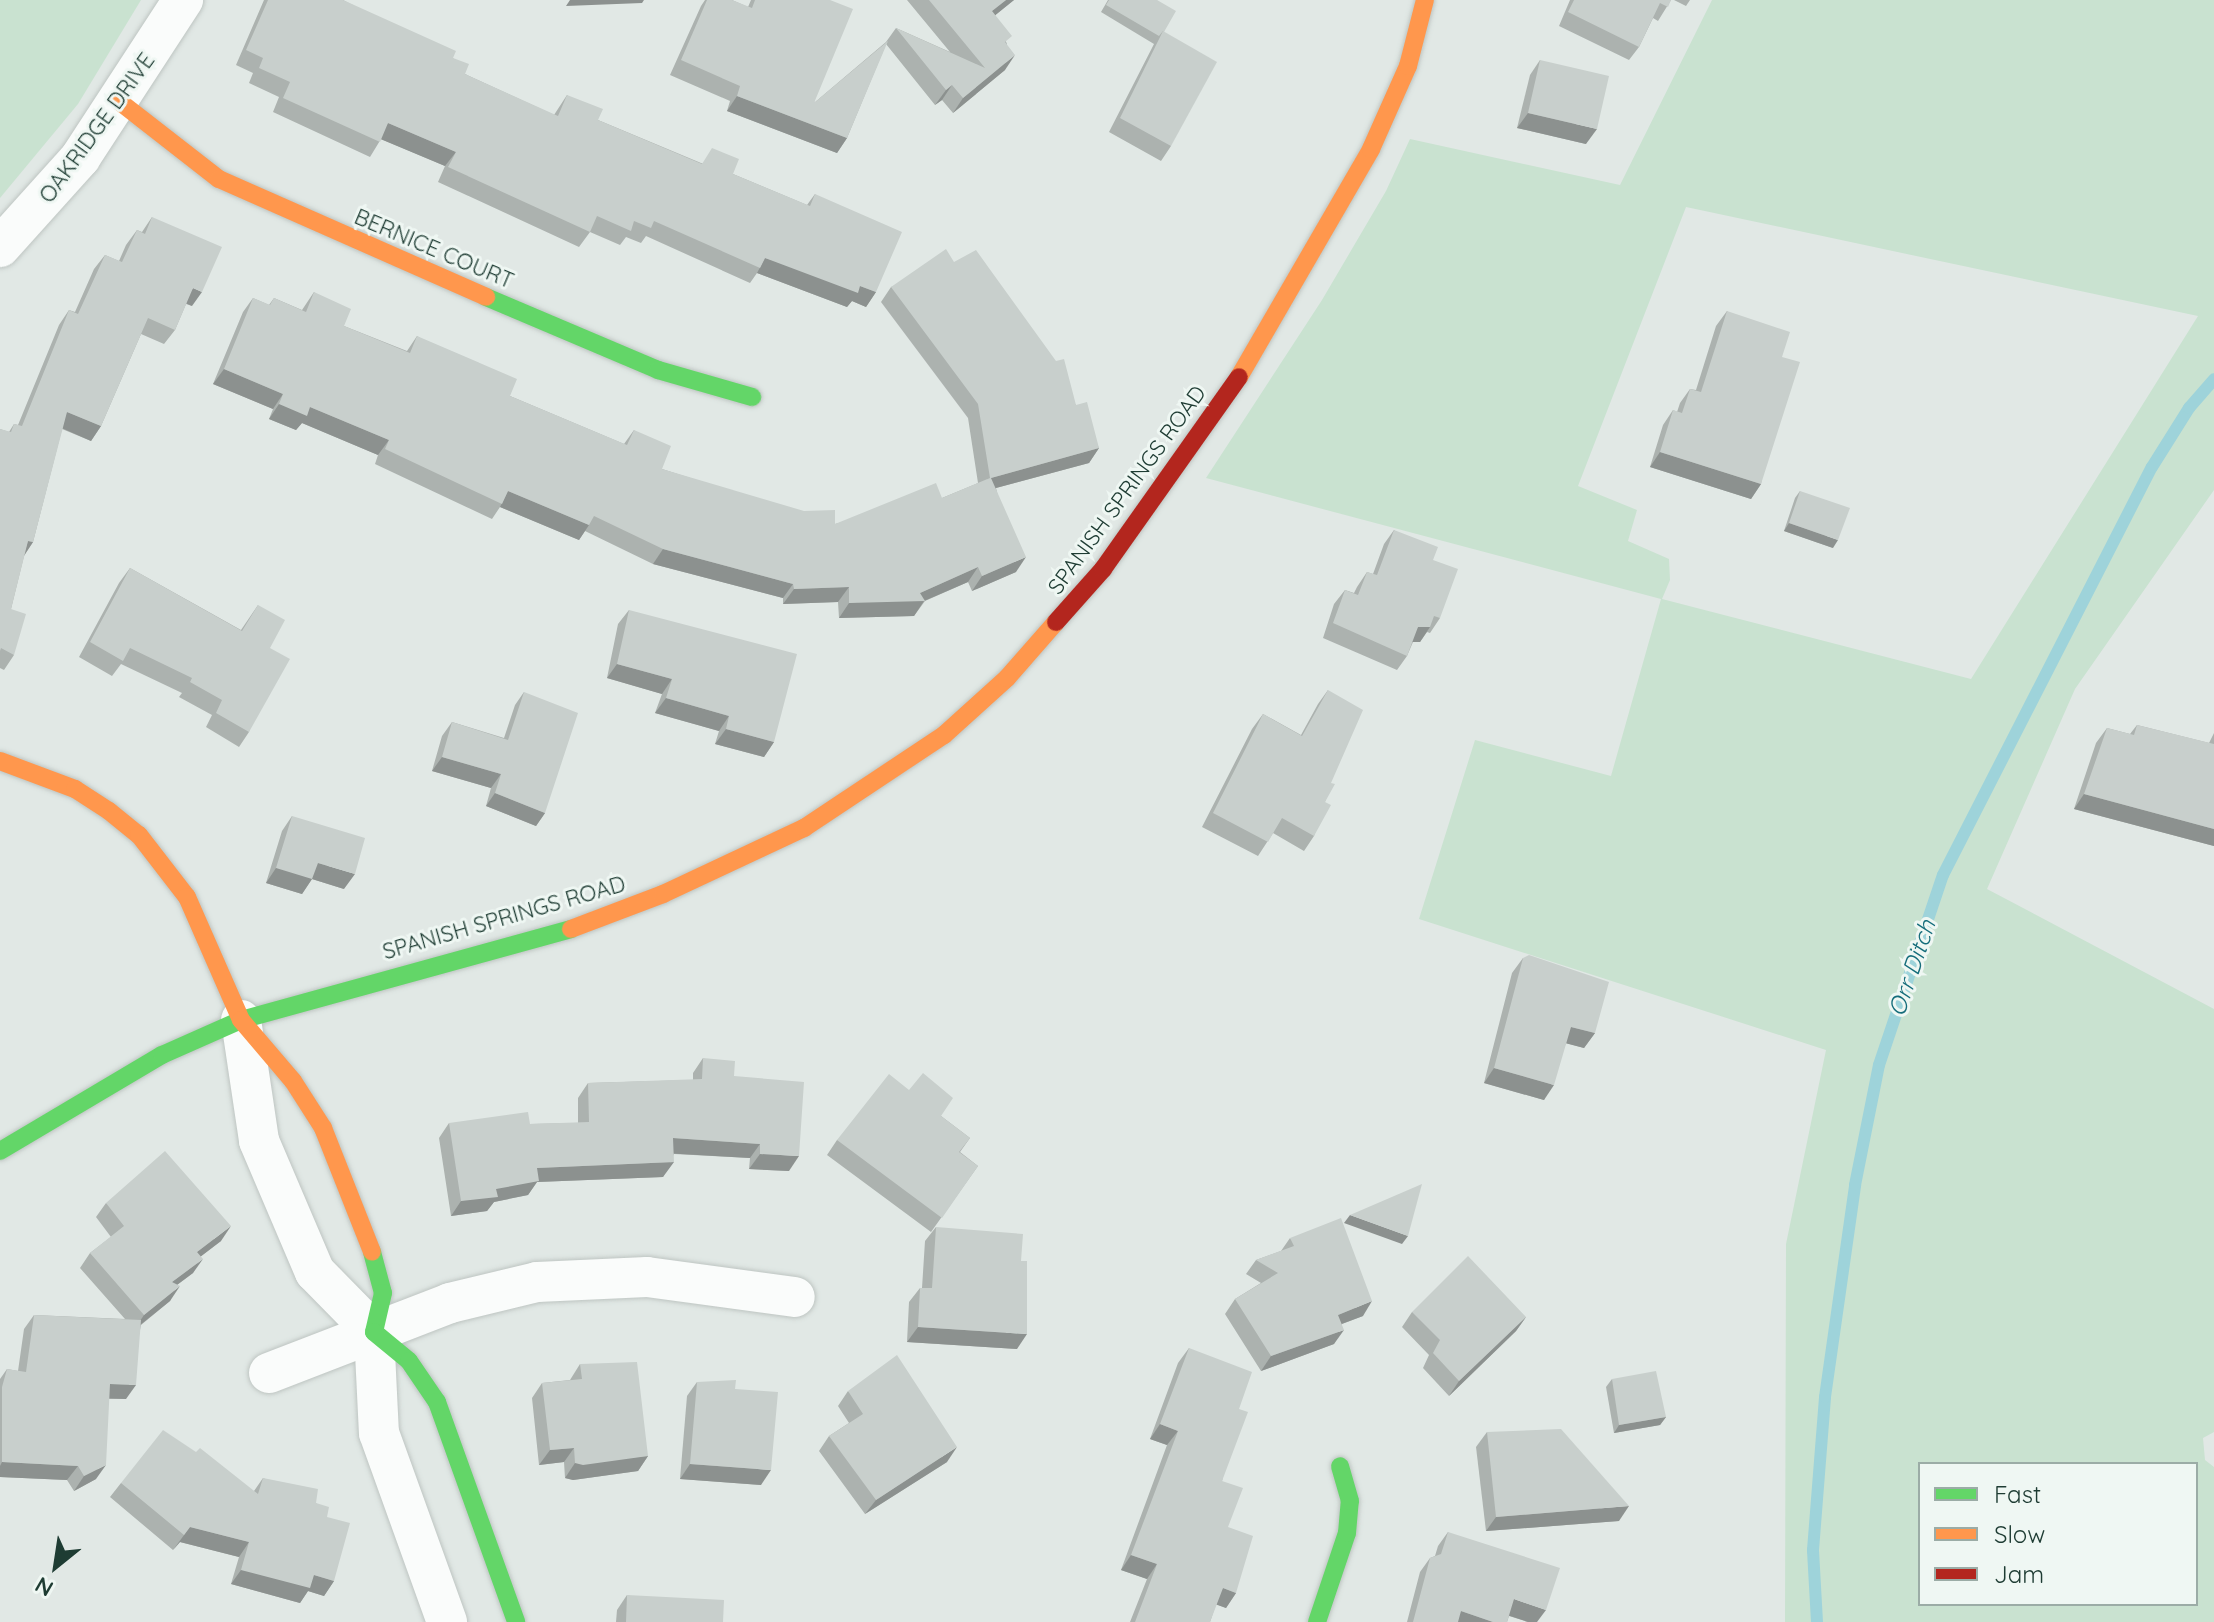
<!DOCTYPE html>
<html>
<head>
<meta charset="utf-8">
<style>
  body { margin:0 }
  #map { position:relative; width:2214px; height:1622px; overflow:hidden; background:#e1e8e5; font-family:Quicksand,sans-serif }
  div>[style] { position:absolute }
  .green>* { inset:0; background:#c9e2d0 }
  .stream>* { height:12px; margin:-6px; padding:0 6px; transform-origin:6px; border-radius:6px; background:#9ed3da }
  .roads { filter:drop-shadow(0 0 2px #bec5c2) drop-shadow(0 0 2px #bec5c2) }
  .street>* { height:40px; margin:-20px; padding:0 20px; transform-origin:20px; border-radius:20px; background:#fafcfb }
  .fast>* { height:18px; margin:-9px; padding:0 9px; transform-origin:9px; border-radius:9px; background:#63d668 }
  .slow>* { height:18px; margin:-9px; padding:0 9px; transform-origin:9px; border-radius:9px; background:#ff974d }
  .jam>* { height:18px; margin:-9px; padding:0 9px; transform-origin:9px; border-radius:9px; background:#b3261e }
  .wall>* { inset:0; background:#acb2af }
  .shaded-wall>* { inset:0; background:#8c918f }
  .building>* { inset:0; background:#c8cfcc }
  span { translate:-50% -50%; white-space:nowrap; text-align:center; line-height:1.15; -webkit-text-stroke:6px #eff7f3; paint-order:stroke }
  .street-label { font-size:22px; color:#1e3c33 }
  .water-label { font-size:24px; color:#156d7b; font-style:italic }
  .legend { position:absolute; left:1918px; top:1462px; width:280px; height:144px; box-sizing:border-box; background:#eff7f3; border:2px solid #9baca6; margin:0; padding:10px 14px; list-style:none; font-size:24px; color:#1e3c33 }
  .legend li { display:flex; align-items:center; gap:16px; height:40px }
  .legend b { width:40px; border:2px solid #9baca6 }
  .north { position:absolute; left:16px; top:1526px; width:80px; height:80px; -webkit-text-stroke:6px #eff7f3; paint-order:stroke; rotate:210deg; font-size:22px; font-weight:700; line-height:32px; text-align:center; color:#1e3c33 }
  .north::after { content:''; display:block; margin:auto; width:28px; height:36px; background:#1e3c33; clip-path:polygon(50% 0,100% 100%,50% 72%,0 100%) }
</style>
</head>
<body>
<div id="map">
  <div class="green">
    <i style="clip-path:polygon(0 0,141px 0,78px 104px,0 198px)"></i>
    <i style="clip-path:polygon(evenodd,1712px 0,2214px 0,2214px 490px,2075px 689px,1987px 889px,2214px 1009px,2214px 1432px,2203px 1438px,2205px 1460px,2214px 1467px,2214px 1622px,1785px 1622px,1786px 1244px,1826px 1050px,1419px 919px,1475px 740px,1611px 776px,1661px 599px,1206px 478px,1322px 300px,1386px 191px,1410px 139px,1620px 185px,1712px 0,1686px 207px,2198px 316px,1971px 679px,1662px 599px,1670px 580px,1669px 559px,1628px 541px,1637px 510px,1578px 486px,1686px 207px,1712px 0,1920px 1464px,2196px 1464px,2196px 1604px,1920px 1604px,1920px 1464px)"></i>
  </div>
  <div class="stream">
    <i style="left:1817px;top:1622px;width:72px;rotate:-93.2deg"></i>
    <i style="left:1813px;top:1550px;width:153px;rotate:-85.5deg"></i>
    <i style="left:1825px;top:1397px;width:214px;rotate:-81.9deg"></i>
    <i style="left:1855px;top:1185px;width:122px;rotate:-78.7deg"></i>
    <i style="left:1879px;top:1065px;width:200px;rotate:-71.4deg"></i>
    <i style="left:1943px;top:875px;width:458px;rotate:-62.9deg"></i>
    <i style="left:2152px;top:467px;width:70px;rotate:-57.9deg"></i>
    <i style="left:2189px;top:408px;width:38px;rotate:-49deg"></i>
  </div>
  <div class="roads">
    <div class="street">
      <i style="left:0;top:247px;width:120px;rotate:-48deg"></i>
      <i style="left:80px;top:158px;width:189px;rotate:-56.9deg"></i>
      <i style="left:241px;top:1020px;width:122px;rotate:81.5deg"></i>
      <i style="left:259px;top:1141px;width:142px;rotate:66.9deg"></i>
      <i style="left:315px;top:1272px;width:84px;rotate:45.5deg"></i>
      <i style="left:374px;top:1332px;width:101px;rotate:87.2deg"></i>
      <i style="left:379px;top:1433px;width:201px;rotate:70.2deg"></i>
      <i style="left:269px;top:1373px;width:194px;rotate:-21.1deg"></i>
      <i style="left:450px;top:1303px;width:89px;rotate:-13.6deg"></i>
      <i style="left:537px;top:1282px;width:110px;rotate:-2.6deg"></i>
      <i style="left:647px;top:1277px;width:149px;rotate:7.7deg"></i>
    </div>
    <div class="fast">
      <i style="left:486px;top:297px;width:187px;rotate:23deg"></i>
      <i style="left:658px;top:370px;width:98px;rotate:16deg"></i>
      <i style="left:0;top:1151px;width:188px;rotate:-30.7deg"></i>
      <i style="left:162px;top:1055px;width:86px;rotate:-23.9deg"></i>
      <i style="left:241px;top:1020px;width:342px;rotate:-15.4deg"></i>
      <i style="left:372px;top:1252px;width:42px;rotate:75deg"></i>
      <i style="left:383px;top:1293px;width:40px;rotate:103deg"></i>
      <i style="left:374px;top:1332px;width:45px;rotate:39.6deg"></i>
      <i style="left:409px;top:1361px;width:50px;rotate:55.7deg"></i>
      <i style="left:437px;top:1402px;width:234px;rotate:70.2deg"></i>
      <i style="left:1317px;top:1622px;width:94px;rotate:-71.4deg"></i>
      <i style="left:1347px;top:1533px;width:32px;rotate:-85deg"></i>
      <i style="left:1350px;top:1501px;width:36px;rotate:-106deg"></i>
    </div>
    <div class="slow">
      <i style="left:120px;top:102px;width:125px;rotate:37.9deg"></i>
      <i style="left:219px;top:179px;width:292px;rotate:23.8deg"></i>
      <i style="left:1239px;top:377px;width:263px;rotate:-59.9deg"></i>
      <i style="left:1371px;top:149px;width:91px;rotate:-66deg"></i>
      <i style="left:1408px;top:66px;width:68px;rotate:-75.6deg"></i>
      <i style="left:0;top:761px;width:80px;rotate:20.5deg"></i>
      <i style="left:75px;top:789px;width:40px;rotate:32.9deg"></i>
      <i style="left:109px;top:811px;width:38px;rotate:39deg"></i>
      <i style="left:139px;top:835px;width:78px;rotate:52.3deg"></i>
      <i style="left:187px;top:897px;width:134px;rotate:66.3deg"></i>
      <i style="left:241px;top:1020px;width:80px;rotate:49.6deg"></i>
      <i style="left:293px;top:1081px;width:56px;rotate:57.4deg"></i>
      <i style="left:323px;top:1128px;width:133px;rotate:68.4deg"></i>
      <i style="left:571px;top:929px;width:98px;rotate:-20.8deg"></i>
      <i style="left:663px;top:894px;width:156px;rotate:-25.1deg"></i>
      <i style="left:804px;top:828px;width:168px;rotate:-33.6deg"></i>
      <i style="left:944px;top:735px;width:85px;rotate:-42.1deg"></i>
      <i style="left:1007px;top:678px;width:74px;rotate:-48.8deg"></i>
    </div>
    <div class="jam">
      <i style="left:1056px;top:622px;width:71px;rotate:-48.4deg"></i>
      <i style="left:1103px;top:569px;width:235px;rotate:-54.7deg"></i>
    </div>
  </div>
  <div class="wall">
    <i style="clip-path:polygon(264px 0,343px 0,453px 58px,465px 74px,554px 115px,567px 95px,598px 120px,701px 163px,733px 174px,807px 205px,815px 194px,876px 292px,866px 307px,852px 301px,847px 307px,757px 273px,750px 283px,646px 236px,641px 243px,626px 237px,620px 245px,590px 232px,579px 247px,438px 182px,445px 166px,381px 139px,370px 157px,273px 112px,279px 97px,249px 83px,253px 73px,236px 65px)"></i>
    <i style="clip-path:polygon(705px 0,732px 0,748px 7px,751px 0,830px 0,814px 103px,886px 42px,896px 28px,950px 52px,907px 0,1014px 0,995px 15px,1007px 44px,1005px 70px,953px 113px,942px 100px,935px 105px,886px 44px,847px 138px,837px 153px,727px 111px,730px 101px,670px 75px,701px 6px)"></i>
    <i style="clip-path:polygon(1108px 0,1157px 0,1164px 32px,1171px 146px,1161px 161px,1109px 132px,1154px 44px,1101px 12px)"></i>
    <i style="clip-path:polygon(1570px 0,1671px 0,1658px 21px,1653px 18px,1639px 47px,1629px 60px,1559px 26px)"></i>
    <i style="clip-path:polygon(1674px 0,1690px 0,1686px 6px)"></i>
    <i style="clip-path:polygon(1540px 60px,1586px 144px,1517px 128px,1530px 75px)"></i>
    <i style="clip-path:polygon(152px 217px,192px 306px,186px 304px,175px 330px,164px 344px,141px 334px,101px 426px,91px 441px,62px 429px,33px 542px,24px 556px,11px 609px,14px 655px,4px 670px,0 668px,0 429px,9px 432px,14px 424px,18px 425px,59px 325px,69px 310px,75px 312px,94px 269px,105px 255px,119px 261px,126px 245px,137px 230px,142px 232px)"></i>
    <i style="clip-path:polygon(954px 262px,1076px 405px,1099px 448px,1089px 463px,996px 488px,1016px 572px,972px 591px,968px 582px,925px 601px,914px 616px,839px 618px,838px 602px,783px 604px,783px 598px,653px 564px,585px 531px,579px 540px,500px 507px,492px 519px,375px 464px,378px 455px,302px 423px,296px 430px,269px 419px,273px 409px,213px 384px,243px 312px,253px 298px,269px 305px,274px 298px,302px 310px,314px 292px,344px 326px,407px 351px,417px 336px,510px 396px,624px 444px,634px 430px,662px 469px,835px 524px,942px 498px,978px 483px,968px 418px,881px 302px,891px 287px)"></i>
    <i style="clip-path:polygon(1727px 311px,1782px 357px,1761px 484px,1751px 499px,1650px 467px,1663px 425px,1673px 410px,1677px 412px,1680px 403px,1690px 389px,1696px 390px,1716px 326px)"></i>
    <i style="clip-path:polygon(1800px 491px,1833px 548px,1784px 531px,1795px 498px)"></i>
    <i style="clip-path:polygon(1394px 530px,1433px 560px,1440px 618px,1430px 633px,1427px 632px,1420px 642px,1413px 642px,1407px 656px,1397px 670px,1323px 638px,1334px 604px,1345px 590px,1354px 593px,1357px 587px,1367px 572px,1373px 574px,1384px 544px)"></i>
    <i style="clip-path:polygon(130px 568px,241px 630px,258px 605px,270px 648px,249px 732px,239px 747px,206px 727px,212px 715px,179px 697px,182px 693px,121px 664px,112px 676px,79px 657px,119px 583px)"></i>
    <i style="clip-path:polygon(629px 610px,774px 742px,764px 757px,715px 744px,719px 731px,655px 713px,662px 694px,607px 678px,618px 624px)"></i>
    <i style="clip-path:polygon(1328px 690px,1331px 783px,1314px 836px,1304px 851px,1273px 833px,1258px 856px,1202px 827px,1252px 729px,1263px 714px,1301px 735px,1318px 704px)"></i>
    <i style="clip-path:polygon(524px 692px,545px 813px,536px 826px,486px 806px,491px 788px,432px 771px,442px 736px,452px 722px,504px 738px,515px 705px)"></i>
    <i style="clip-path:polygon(2137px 725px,2209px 743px,2214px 733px,2214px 846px,2074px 809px,2096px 743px,2107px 728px,2130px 734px)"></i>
    <i style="clip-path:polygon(292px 816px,344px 889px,312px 879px,302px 894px,266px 883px,282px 831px)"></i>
    <i style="clip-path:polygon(1523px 958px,1595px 1033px,1584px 1048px,1566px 1043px,1544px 1100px,1484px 1083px,1512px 973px)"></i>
    <i style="clip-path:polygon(703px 1058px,734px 1076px,789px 1171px,749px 1169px,750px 1158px,674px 1154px,663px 1177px,537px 1182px,528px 1195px,494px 1202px,487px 1211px,451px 1216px,439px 1138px,449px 1123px,530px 1124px,578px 1123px,578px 1098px,588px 1083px,693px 1080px,693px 1073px)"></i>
    <i style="clip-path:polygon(941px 1116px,970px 1138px,960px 1152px,978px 1166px,931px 1232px,827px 1155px,837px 1140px)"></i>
    <i style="clip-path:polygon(106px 1203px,221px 1241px,201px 1256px,193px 1273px,177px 1285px,170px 1301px,141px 1325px,126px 1399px,109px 1399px,96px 1479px,74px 1491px,67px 1480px,0 1477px,0 1379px,7px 1369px,18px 1371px,24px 1329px,34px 1315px,125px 1319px,80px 1268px,90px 1253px,111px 1237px,96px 1217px)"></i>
    <i style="clip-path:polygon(936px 1227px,1017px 1349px,907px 1342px,909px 1302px,920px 1288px,922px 1288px,925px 1241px)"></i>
    <i style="clip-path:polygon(1290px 1238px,1363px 1316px,1342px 1324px,1334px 1344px,1261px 1371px,1225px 1314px,1235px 1299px,1261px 1283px,1246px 1274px,1256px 1260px,1281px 1251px)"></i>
    <i style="clip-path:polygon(1412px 1312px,1526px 1317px,1516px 1331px,1449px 1396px,1423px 1368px,1429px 1355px,1402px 1327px)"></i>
    <i style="clip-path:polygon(1189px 1348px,1239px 1409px,1222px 1481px,1236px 1593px,1226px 1608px,1216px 1604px,1210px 1622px,1130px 1622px,1147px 1579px,1121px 1570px,1167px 1445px,1150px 1439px,1178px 1363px)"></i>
    <i style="clip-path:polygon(580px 1364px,648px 1456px,638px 1471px,573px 1480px,565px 1478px,564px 1462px,539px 1465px,532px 1398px,542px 1383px,570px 1380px)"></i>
    <i style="clip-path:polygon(1612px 1379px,1666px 1417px,1660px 1425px,1614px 1433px,1606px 1387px)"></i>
    <i style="clip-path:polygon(697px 1382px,735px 1389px,761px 1485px,680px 1479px,687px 1396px)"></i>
    <i style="clip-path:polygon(848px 1391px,947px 1462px,865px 1514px,819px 1451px,829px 1436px,849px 1423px,838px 1406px)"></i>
    <i style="clip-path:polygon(1487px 1432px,1619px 1521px,1486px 1531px,1476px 1447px)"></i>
    <i style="clip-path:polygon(263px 1478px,316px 1503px,327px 1517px,334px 1581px,324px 1596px,308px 1591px,300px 1603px,231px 1584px,239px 1557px,180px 1542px,173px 1550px,110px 1497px,121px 1483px,254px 1491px)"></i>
    <i style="clip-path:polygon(1448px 1532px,1537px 1622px,1528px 1622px,1509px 1616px,1507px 1622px,1407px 1622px,1420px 1572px,1430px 1558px,1435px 1556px,1438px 1546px)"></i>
    <i style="clip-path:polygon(627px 1595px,723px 1622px,616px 1622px,617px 1610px)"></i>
  </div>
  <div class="shaded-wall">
    <i style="clip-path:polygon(570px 0,644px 0,642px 3px,566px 6px)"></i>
    <i style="clip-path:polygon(1006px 0,1014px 0,982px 26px,992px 11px)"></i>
    <i style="clip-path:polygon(1015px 55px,1005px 70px,953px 113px,963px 98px)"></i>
    <i style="clip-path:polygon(952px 85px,942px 100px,935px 105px,946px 90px)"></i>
    <i style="clip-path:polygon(737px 96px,847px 138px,837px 153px,727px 111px)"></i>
    <i style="clip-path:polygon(1528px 113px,1597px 129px,1586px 144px,1517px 128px)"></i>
    <i style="clip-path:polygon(388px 123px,456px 152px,445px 166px,378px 138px)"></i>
    <i style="clip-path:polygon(765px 258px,860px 286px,876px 292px,866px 307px,852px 301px,847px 307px,757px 273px)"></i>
    <i style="clip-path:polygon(193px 288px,202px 292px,192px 306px,183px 302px)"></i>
    <i style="clip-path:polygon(224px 369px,283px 394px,273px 409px,213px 384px)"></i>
    <i style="clip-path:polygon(279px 404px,310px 407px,389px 440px,378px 455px,302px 423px,296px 430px,269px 419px)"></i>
    <i style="clip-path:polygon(67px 412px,101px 426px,91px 441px,57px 426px)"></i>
    <i style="clip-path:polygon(1099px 448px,1089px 463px,981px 492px,991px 478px)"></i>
    <i style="clip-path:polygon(1660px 452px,1761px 484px,1751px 499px,1650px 467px)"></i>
    <i style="clip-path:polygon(508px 491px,589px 525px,579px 540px,500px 507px)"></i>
    <i style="clip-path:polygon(1789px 523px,1838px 540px,1833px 548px,1784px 531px)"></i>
    <i style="clip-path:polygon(28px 541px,33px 542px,23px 557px)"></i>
    <i style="clip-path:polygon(663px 549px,793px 584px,783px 598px,653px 564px)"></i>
    <i style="clip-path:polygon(1026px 557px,1016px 572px,972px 591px,982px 576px)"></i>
    <i style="clip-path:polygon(978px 567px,968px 582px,924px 601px,914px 616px,839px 618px,849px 603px,920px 593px)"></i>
    <i style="clip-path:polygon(849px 587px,838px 602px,783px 604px,794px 589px)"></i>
    <i style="clip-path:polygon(1418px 627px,1430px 627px,1420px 642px,1408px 642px)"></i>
    <i style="clip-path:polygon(617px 664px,672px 679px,662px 694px,607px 678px)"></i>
    <i style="clip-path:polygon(666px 698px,729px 716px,719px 731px,655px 713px)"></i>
    <i style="clip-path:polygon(726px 729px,774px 742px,764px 757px,715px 744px)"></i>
    <i style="clip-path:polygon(442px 757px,501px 774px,491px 788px,432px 771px)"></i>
    <i style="clip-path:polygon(495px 793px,545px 813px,536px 826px,486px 806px)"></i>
    <i style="clip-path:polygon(2084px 794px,2214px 829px,2214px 846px,2074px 809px)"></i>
    <i style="clip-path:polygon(318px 863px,355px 874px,344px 889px,312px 879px,302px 894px,266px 883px,276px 868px)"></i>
    <i style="clip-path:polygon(1571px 1027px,1595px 1033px,1584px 1048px,1561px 1042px)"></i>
    <i style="clip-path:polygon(1494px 1068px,1554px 1085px,1544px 1100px,1484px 1083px)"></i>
    <i style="clip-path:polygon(673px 1138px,760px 1144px,750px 1158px,663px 1153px)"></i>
    <i style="clip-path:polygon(760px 1154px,799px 1156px,789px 1171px,749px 1169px)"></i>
    <i style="clip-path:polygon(674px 1162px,663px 1177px,537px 1182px,528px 1195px,494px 1202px,487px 1211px,451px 1216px,461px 1201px,496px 1189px,537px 1168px)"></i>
    <i style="clip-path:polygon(1350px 1215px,1408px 1236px,1402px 1244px,1344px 1223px)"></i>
    <i style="clip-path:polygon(231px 1226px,221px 1241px,187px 1267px,197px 1252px)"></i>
    <i style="clip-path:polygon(203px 1259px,193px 1273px,162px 1296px,172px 1282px)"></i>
    <i style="clip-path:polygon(180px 1286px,170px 1301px,134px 1330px,144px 1315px)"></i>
    <i style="clip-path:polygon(1372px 1301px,1363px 1316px,1328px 1329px,1338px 1315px)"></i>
    <i style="clip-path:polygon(1526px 1317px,1516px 1331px,1449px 1396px,1459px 1381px)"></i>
    <i style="clip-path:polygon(918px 1327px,1027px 1334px,1017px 1349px,907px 1342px)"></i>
    <i style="clip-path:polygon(1344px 1330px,1334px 1344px,1261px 1371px,1271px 1356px)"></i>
    <i style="clip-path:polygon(110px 1384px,136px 1385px,126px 1399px,100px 1398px)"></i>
    <i style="clip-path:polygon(1666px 1417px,1660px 1425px,1614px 1433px,1619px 1425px)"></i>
    <i style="clip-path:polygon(1160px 1424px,1178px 1431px,1167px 1445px,1150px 1439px)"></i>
    <i style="clip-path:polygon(957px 1447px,947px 1462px,865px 1514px,876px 1500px)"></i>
    <i style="clip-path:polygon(574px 1448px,564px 1462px,539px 1465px,550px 1450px)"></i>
    <i style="clip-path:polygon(648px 1456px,638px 1471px,573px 1480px,565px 1478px,575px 1463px)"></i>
    <i style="clip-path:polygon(2px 1462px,78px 1466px,67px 1480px,0 1477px,0 1466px)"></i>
    <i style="clip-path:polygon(690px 1464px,771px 1470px,761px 1485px,680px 1479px)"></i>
    <i style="clip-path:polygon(106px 1465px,96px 1479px,74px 1491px,84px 1476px)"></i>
    <i style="clip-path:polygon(1629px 1506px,1619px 1521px,1486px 1531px,1496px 1517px)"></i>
    <i style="clip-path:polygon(190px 1527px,249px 1542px,239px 1557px,180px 1542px,173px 1550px)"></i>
    <i style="clip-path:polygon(1131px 1555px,1157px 1564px,1147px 1579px,1121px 1570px)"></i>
    <i style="clip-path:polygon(241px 1570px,314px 1575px,334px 1581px,324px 1596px,308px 1591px,300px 1603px,231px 1584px)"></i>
    <i style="clip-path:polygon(1223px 1588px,1236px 1593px,1226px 1608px,1212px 1603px)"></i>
    <i style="clip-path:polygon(1514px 1599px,1546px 1610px,1537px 1622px,1528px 1622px,1504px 1614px)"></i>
    <i style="clip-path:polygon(1461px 1611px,1493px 1622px,1454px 1622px)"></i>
  </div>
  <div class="building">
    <i style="clip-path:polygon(268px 0,343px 0,456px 51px,453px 58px,469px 64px,465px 74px,558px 116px,567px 95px,603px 109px,598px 120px,702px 164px,712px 148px,739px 159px,733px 174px,810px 206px,815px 194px,902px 232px,876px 292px,860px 286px,858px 293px,765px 258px,760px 268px,654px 221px,651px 228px,634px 221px,631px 231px,597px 216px,590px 232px,448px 167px,456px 152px,388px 123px,380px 142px,283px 98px,290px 82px,259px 68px,263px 58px,246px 50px)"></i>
    <i style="clip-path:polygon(707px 0,732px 0,752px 8px,755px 0,830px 0,853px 9px,814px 103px,888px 41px,847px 138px,737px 96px,740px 86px,681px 60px)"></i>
    <i style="clip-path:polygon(929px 0,1006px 0,992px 11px,1012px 36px,1005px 42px,1015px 55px,963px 98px,952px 85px,946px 90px,896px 28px,985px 68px)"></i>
    <i style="clip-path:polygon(1109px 0,1157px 0,1176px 11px,1164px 32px,1163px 31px,1159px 36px,1106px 5px)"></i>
    <i style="clip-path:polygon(1574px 0,1671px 0,1668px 7px,1660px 3px,1639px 47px,1568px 12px)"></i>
    <i style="clip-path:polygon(1163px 31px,1217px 62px,1171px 146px,1120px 118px)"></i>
    <i style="clip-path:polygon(1540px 60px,1609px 76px,1597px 129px,1528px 113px)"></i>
    <i style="clip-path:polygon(152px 217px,222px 247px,202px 292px,193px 288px,175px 330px,148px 318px,101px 426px,67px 412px,33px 542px,28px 541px,11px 609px,26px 614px,14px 655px,1px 648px,0 651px,0 429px,11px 432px,14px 424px,22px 426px,69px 310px,78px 314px,105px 255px,122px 262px,137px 230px,145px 234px)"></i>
    <i style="clip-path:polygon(946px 249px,954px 262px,976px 250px,1056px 361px,1064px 359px,1076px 405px,1087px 402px,1099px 448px,991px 478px,1026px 557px,982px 576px,978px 567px,920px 593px,925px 601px,849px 603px,849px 587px,794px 589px,793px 584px,663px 549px,594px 516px,589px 525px,508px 491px,502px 504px,385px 449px,389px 440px,310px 407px,307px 416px,279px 404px,283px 394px,224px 369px,253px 298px,270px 305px,274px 298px,306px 312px,314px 292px,351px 309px,344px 326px,410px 353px,417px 336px,517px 379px,510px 396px,627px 445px,634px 430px,671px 446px,662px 469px,804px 511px,835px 510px,835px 524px,936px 483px,942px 498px,990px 478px,978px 404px,891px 287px)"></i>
    <i style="clip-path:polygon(1727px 311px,1790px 332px,1782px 357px,1800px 362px,1761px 484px,1660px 452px,1673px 410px,1682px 413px,1690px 389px,1701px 392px)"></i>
    <i style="clip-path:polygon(1800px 491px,1850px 508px,1838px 540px,1789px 523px)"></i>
    <i style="clip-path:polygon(1394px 530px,1438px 547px,1433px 560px,1458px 569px,1440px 618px,1434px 616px,1430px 627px,1418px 627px,1407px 656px,1333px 623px,1345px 590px,1358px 595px,1367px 572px,1377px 575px)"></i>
    <i style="clip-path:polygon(130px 568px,242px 631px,258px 605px,285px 620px,270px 648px,290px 659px,249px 732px,216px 713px,222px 700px,190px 682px,192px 678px,130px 648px,123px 661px,90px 642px)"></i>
    <i style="clip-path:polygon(629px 610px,797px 654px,774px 742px,726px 729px,729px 716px,666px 698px,672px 679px,617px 664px)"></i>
    <i style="clip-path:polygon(1328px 690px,1363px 710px,1331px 783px,1335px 784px,1325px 802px,1331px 805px,1314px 836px,1282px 818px,1268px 842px,1213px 813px,1263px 714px,1302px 736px)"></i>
    <i style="clip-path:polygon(524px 692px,578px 713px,545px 813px,495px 793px,501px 774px,442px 757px,452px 722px,508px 740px)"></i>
    <i style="clip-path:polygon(2137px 725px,2214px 744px,2214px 829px,2084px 794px,2107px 728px,2134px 735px)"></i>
    <i style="clip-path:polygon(292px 816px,365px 838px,355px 874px,318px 863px,312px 879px,276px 868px)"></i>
    <i style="clip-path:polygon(1529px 955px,1609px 982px,1595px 1033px,1571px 1027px,1554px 1085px,1494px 1068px,1523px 958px)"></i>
    <i style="clip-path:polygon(703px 1058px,735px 1061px,734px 1076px,804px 1082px,799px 1156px,760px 1154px,760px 1144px,673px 1138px,674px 1162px,537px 1168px,539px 1181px,496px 1189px,498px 1197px,461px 1201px,449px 1123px,528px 1112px,530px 1124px,589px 1122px,588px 1083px,702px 1079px)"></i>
    <i style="clip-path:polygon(923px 1073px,953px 1098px,941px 1116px,970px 1138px,959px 1152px,978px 1166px,942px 1218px,837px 1140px,889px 1074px,909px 1090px)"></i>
    <i style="clip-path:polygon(165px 1151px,231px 1226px,197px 1252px,203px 1259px,172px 1282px,180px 1286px,144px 1315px,90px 1253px,124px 1226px,106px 1203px)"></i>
    <i style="clip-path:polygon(1422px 1184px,1408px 1236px,1350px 1215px)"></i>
    <i style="clip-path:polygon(1341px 1218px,1372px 1301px,1338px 1315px,1344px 1330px,1271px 1356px,1235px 1299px,1278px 1273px,1256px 1260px,1294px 1246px,1290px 1238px)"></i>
    <i style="clip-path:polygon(936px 1227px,1023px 1234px,1021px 1261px,1027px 1261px,1027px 1334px,918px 1327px,920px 1288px,932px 1288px)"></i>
    <i style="clip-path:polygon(1468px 1256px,1526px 1317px,1459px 1381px,1433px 1353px,1440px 1340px,1412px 1312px)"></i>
    <i style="clip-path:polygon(34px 1315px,141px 1320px,136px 1385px,110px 1384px,106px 1465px,84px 1476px,78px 1466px,2px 1462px,2px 1387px,7px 1369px,26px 1372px)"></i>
    <i style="clip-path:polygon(1189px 1348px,1252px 1372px,1239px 1409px,1248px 1412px,1222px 1481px,1243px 1488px,1228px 1527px,1253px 1536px,1236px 1593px,1223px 1588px,1210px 1622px,1135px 1622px,1157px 1564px,1131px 1555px,1178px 1431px,1160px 1424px)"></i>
    <i style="clip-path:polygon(897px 1355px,957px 1447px,876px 1500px,829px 1436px,863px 1414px,848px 1391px)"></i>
    <i style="clip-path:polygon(637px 1362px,648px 1456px,583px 1465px,575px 1463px,574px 1448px,550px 1450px,542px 1383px,582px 1379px,580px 1364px)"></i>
    <i style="clip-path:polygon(1656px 1371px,1666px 1417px,1619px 1425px,1612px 1379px)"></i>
    <i style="clip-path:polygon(736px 1380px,735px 1389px,778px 1392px,771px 1470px,690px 1464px,697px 1382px)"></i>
    <i style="clip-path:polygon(1561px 1429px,1629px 1506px,1496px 1517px,1487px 1432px)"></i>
    <i style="clip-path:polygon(163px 1430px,196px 1452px,200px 1448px,258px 1494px,263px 1478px,318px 1489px,316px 1503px,329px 1507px,327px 1517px,350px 1523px,334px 1581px,314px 1575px,310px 1588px,241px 1570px,249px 1542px,190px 1527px,184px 1535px,121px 1483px)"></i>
    <i style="clip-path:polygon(1448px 1532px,1560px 1568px,1546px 1610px,1514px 1599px,1507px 1622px,1493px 1622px,1461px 1611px,1458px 1622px,1413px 1622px,1430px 1558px,1441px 1554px)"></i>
    <i style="clip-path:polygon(627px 1595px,724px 1600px,723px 1622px,626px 1622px)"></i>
  </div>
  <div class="street-label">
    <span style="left:97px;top:128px;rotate:-54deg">OAKRIDGE DRIVE</span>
    <span style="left:434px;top:249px;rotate:23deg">BERNICE COURT</span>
    <span style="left:1127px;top:490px;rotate:-54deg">SPANISH SPRINGS ROAD</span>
    <span style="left:504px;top:918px;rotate:-16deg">SPANISH SPRINGS ROAD</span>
  </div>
  <div class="water-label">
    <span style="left:1912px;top:968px;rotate:-71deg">Orr Ditch</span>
  </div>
  <ul class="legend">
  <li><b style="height:10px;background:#63d668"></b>Fast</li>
  <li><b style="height:10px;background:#ff974d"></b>Slow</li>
  <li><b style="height:10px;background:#b3261e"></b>Jam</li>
  </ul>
  <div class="north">N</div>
</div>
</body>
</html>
